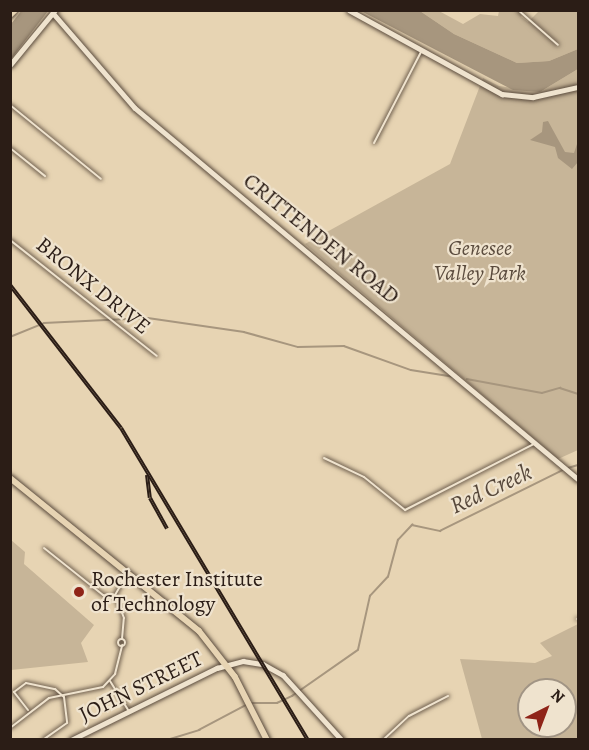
<!DOCTYPE html>
<html>
<head>
<meta charset="utf-8">
<style>
  body { margin:0 }
  #map { position:relative; width:589px; height:750px; overflow:hidden; background:#e7d4b3; font-family:Alegreya,serif }
  div>[style] { position:absolute }
  .green>* { inset:0; background:#c7b598 }
  .water>* { inset:0; background:#a7967e }
  .stream>* { height:1.5px; margin:-0.75px; padding:0 0.75px; transform-origin:0.75px; border-radius:0.75px; background:#a7967e }
  .roads { filter:drop-shadow(0 0 2px #5a4b3d) drop-shadow(0 0 2px #5a4b3d) }
  .street>* { height:2px; margin:-1px; padding:0 1px; transform-origin:1px; border-radius:1px; background:#efe3ce }
  .street>.ring { margin:-1px; padding:0; box-sizing:content-box; background:none; border:2px solid #efe3ce; border-radius:50% }
  .secondary>* { height:4.5px; margin:-2.25px; padding:0 2.25px; transform-origin:2.25px; border-radius:2.25px; background:#efe3ce }
  .primary>* { height:6px; margin:-3px; padding:0 3px; transform-origin:3px; border-radius:3px; background:#e7d4b3 }
  .rail>* { height:4px; margin-top:-2px; transform-origin:0; background:repeating-linear-gradient(90deg,#efe3ce 0 4.5px,#2b1d16 0 9px); box-sizing:border-box; border-block:2px solid #2b1d16 }
  .dots>* { width:16px; height:16px; translate:-50% -50%; box-sizing:border-box; border:3px solid #efe3ce; border-radius:50% }
  span { translate:-50% -50%; white-space:nowrap; text-align:center; line-height:1.15; -webkit-text-stroke:4.5px #efe3ce; paint-order:stroke }
  .street-label { font-size:22px; color:#2b1d16 }
  .park-label { font-size:22px; color:#5a4b3d; font-style:italic }
  .poi-label { font-size:22px; color:#2b1d16 }
  .left { translate:0 -50%; text-align:left }
  .water-label { font-size:24px; color:#56473a; font-style:italic }
  .frame { position:absolute; inset:0; border:12px solid #2b1d16; pointer-events:none }
  .north { position:absolute; left:517px; top:678px; width:60px; height:60px; box-sizing:border-box; background:#efe3ce; border:2px solid #a19484; border-radius:50%; rotate:42deg; font-size:16px; font-weight:700; line-height:24px; text-align:center; color:#2b1d16 }
  .north::after { content:''; display:block; margin:auto; width:21px; height:27px; background:#8f2418; clip-path:polygon(50% 0,100% 100%,50% 72%,0 100%) }
</style>
</head>
<body>
<div id="map">
  <div class="green">
    <i style="clip-path:polygon(420px 11px,439px 11px,463px 24px,480px 14px,498px 16px,499px 11px,523px 11px,521px 17px,528px 22px,539px 11px,573px 11px,578px 12px,578px 49px,549px 61px,517px 63px,454px 34px)"></i>
    <i style="clip-path:polygon(578px 69px,578px 450px,558px 459px,305px 244px,450px 164px,483px 78px,499px 86px,540px 92px)"></i>
    <i style="clip-path:polygon(11px 540px,25px 552px,24px 564px,94px 625px,81px 643px,88px 662px,11px 670px)"></i>
    <i style="clip-path:polygon(evenodd,578px 624px,578px 739px,482px 739px,460px 659px,535px 663px,552px 656px,540px 643px,578px 624px,529px 690px,565px 690px,565px 726px,529px 726px,529px 690px)"></i>
  </div>
  <div class="water">
    <i style="clip-path:polygon(22px 10px,48px 11px,11px 59px,11px 24px)"></i>
    <i style="clip-path:polygon(361px 11px,420px 11px,454px 34px,517px 63px,549px 61px,578px 49px,578px 69px,540px 92px,513px 90px)"></i>
    <i style="clip-path:polygon(548px 121px,565px 152px,574px 153px,578px 141px,578px 162px,572px 169px,558px 158px,555px 147px,530px 140px,542px 132px,543px 122px)"></i>
  </div>
  <div class="stream">
    <i style="left:10px;top:337px;width:37px;rotate:-22deg"></i>
    <i style="left:44px;top:323px;width:104px;rotate:-2.8deg"></i>
    <i style="left:148px;top:318px;width:97px;rotate:8.3deg"></i>
    <i style="left:244px;top:332px;width:56px;rotate:15.5deg"></i>
    <i style="left:298px;top:347px;width:46px;rotate:-1.2deg"></i>
    <i style="left:344px;top:346px;width:71px;rotate:19.7deg"></i>
    <i style="left:411px;top:370px;width:44px;rotate:9.2deg"></i>
    <i style="left:467px;top:379px;width:76px;rotate:10.6deg"></i>
    <i style="left:542px;top:393px;width:19px;rotate:-16deg"></i>
    <i style="left:560px;top:388px;width:19px;rotate:18deg"></i>
    <i style="left:568px;top:468px;width:10px;rotate:-17deg"></i>
    <i style="left:250px;top:703px;width:27px"></i>
    <i style="left:277px;top:703px;width:17px;rotate:-25deg"></i>
    <i style="left:292px;top:696px;width:80px;rotate:-34.9deg"></i>
    <i style="left:358px;top:650px;width:55px;rotate:-77.5deg"></i>
    <i style="left:370px;top:596px;width:26px;rotate:-47deg"></i>
    <i style="left:388px;top:577px;width:38px;rotate:-75deg"></i>
    <i style="left:398px;top:540px;width:21px;rotate:-47deg"></i>
    <i style="left:412px;top:525px;width:29px;rotate:12deg"></i>
    <i style="left:440px;top:531px;width:137px;rotate:-26.4deg"></i>
    <i style="left:167px;top:740px;width:34px;rotate:-17deg"></i>
    <i style="left:199px;top:730px;width:53px;rotate:-28deg"></i>
  </div>
  <div class="roads">
    <div class="street">
      <i style="left:518px;top:10px;width:53px;rotate:41.2deg"></i>
      <i style="left:10px;top:105px;width:117px;rotate:39.1deg"></i>
      <i style="left:374px;top:143px;width:105px;rotate:-62.7deg"></i>
      <i style="left:10px;top:148px;width:45px;rotate:38.7deg"></i>
      <i style="left:10px;top:240px;width:187px;rotate:38.3deg"></i>
      <i style="left:324px;top:458px;width:44px;rotate:25.4deg"></i>
      <i style="left:364px;top:477px;width:53px;rotate:38.8deg"></i>
      <i style="left:405px;top:510px;width:145px;rotate:-27.1deg"></i>
      <i style="left:44px;top:548px;width:75px;rotate:38.5deg"></i>
      <i style="left:103px;top:595px;width:12px;rotate:14deg"></i>
      <i style="left:577px;top:619px;width:1px;rotate:-45deg"></i>
      <i class="ring" style="left:117.5px;top:638.5px;width:5px;height:5px"></i>
      <i style="left:122px;top:639px;width:21px;rotate:-85deg"></i>
      <i style="left:124px;top:618px;width:25px;rotate:-111deg"></i>
      <i style="left:115px;top:595px;width:24px;rotate:-60deg"></i>
      <i style="left:110px;top:681px;width:36px;rotate:58deg"></i>
      <i style="left:28px;top:710px;width:23px;rotate:-128deg"></i>
      <i style="left:14px;top:692px;width:15px;rotate:-37deg"></i>
      <i style="left:26px;top:683px;width:30px;rotate:12deg"></i>
      <i style="left:55px;top:689px;width:12px;rotate:42deg"></i>
      <i style="left:64px;top:697px;width:26px;rotate:83deg"></i>
      <i style="left:67px;top:723px;width:29px;rotate:145deg"></i>
      <i style="left:10px;top:728px;width:49px;rotate:-37.6deg"></i>
      <i style="left:49px;top:698px;width:55px;rotate:-11.5deg"></i>
      <i style="left:103px;top:687px;width:18px;rotate:-47deg"></i>
      <i style="left:115px;top:674px;width:30px;rotate:-76deg"></i>
      <i style="left:383px;top:740px;width:35px;rotate:-43deg"></i>
      <i style="left:409px;top:716px;width:44px;rotate:-27.1deg"></i>
    </div>
    <div class="secondary">
      <i style="left:349px;top:10px;width:175px;rotate:28.8deg"></i>
      <i style="left:502px;top:94px;width:31px;rotate:6deg"></i>
      <i style="left:533px;top:97px;width:46px;rotate:-12.5deg"></i>
      <i style="left:53px;top:13px;width:125px;rotate:49.2deg"></i>
      <i style="left:135px;top:108px;width:578px;rotate:39.95deg"></i>
      <i style="left:10px;top:65px;width:71px;rotate:-50.7deg"></i>
      <i style="left:71px;top:740px;width:163px;rotate:-26.3deg"></i>
      <i style="left:217px;top:668px;width:27px;rotate:-15deg"></i>
      <i style="left:243px;top:661px;width:20px;rotate:9deg"></i>
      <i style="left:263px;top:664px;width:23px;rotate:29deg"></i>
      <i style="left:283px;top:675px;width:88px;rotate:47.8deg"></i>
    </div>
    <div class="primary">
      <i style="left:10px;top:15px;width:7px;rotate:-45deg"></i>
      <i style="left:10px;top:478px;width:243px;rotate:39deg"></i>
      <i style="left:199px;top:631px;width:58px;rotate:52deg"></i>
      <i style="left:235px;top:677px;width:71px;rotate:63.1deg"></i>
    </div>
  </div>
  <div class="rail">
    <i style="left:10px;top:285px;width:181px;rotate:52.2deg"></i>
    <i style="left:121px;top:428px;width:364px;rotate:59.1deg"></i>
    <i style="left:147px;top:475px;width:23px;rotate:83deg"></i>
    <i style="left:150px;top:498px;width:35px;rotate:61deg"></i>
  </div>
  <div class="dots">
    <i style="left:79px;top:592px;background:#8f2418"></i>
  </div>
  <div class="street-label">
    <span style="left:321px;top:239px;rotate:39deg">CRITTENDEN ROAD</span>
    <span style="left:93px;top:286px;rotate:39deg">BRONX DRIVE</span>
    <span style="left:141px;top:687px;rotate:-26deg">JOHN STREET</span>
  </div>
  <div class="park-label">
    <span style="left:480px;top:261px">Genesee<br>Valley Park</span>
  </div>
  <div class="poi-label">
    <span class="left" style="left:91px;top:592px">Rochester Institute<br>of Technology</span>
  </div>
  <div class="water-label">
    <span style="left:491px;top:489px;rotate:-25deg">Red Creek</span>
  </div>
  <div class="frame"></div>
  <div class="north">N</div>
</div>
</body>
</html>
